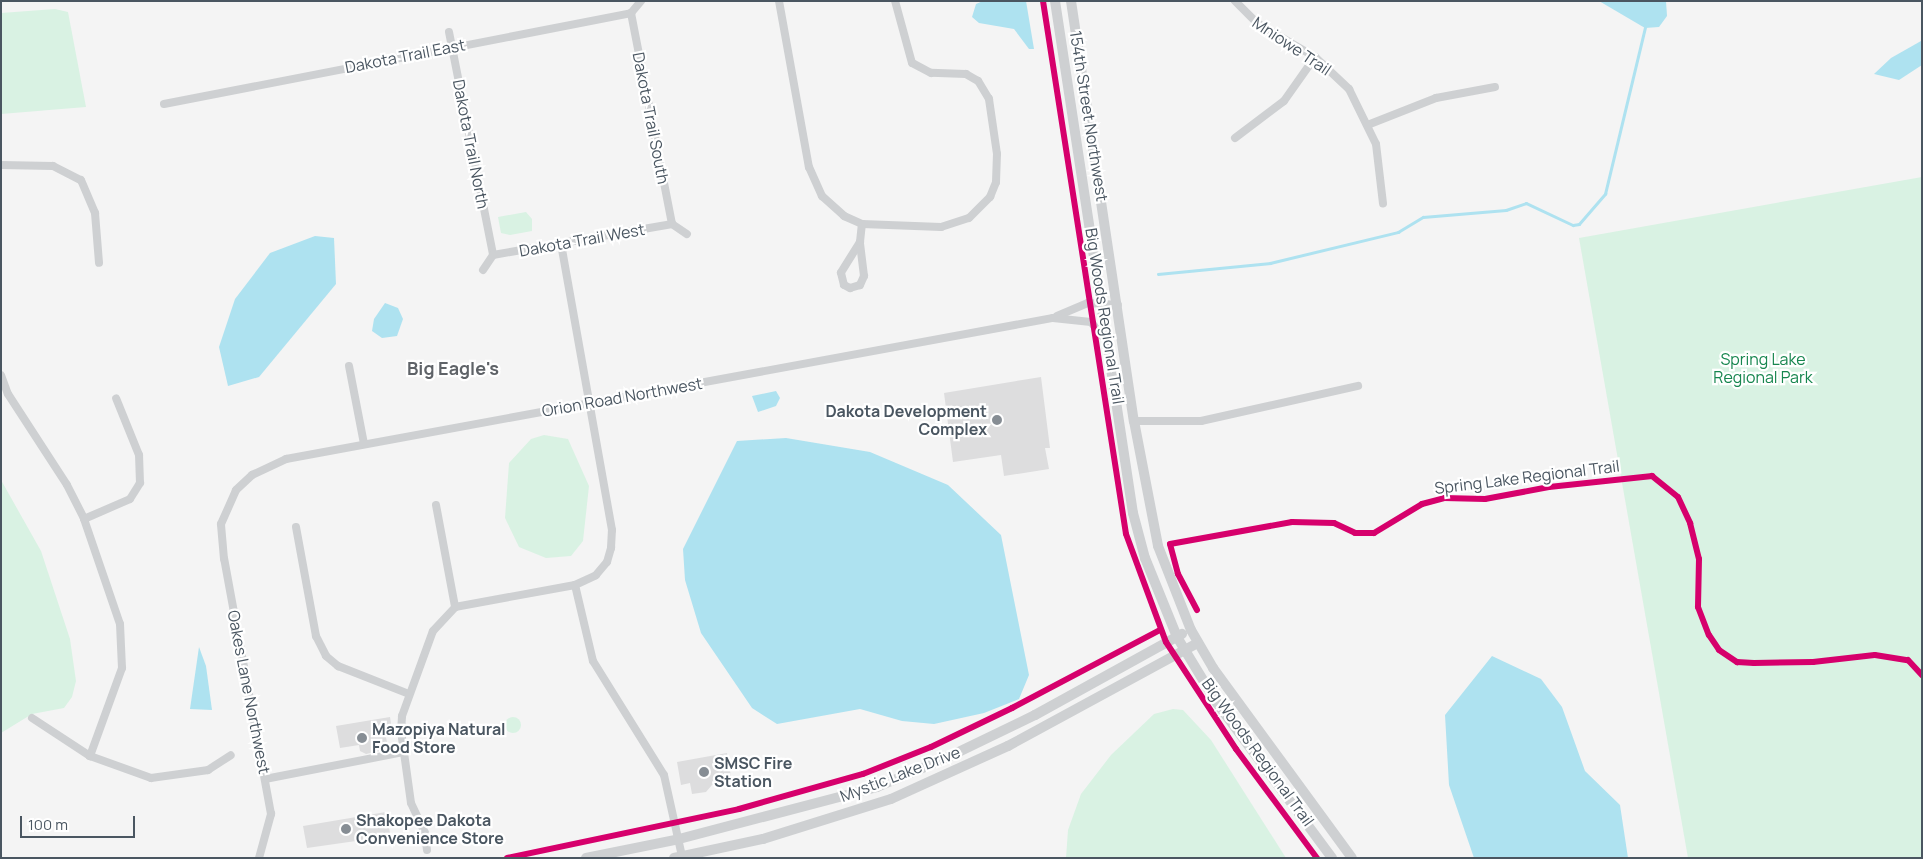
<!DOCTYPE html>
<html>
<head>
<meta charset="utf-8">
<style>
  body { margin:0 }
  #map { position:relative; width:1923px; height:859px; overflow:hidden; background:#f4f4f4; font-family:Manrope,sans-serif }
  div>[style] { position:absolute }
  .green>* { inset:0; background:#d9f2e3 }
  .round { border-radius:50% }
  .water>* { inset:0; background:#aee2f0 }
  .stream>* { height:2.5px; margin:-1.25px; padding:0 1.25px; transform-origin:1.25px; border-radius:1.25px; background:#aee2f0 }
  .building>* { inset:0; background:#ddddde }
  .minor>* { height:8px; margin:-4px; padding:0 4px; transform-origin:4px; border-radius:4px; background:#ced0d2 }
  .tertiary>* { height:10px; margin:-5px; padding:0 5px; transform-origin:5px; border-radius:5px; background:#ced0d2 }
  .cycleway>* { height:6px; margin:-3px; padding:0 3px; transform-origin:3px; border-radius:3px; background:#d6006c }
  .dots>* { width:14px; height:14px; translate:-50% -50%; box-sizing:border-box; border:2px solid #fff; border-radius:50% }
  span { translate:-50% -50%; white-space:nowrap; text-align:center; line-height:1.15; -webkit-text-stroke:4.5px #fff; paint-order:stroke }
  .street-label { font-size:16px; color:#4a5661 }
  .park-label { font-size:16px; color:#17864f }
  .poi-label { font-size:16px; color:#4a5661; font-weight:700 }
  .right { translate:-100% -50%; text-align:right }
  .left { translate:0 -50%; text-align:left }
  .neighbourhood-label { font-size:18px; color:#5f6368; font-weight:700 }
  .frame { position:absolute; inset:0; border:2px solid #4a5661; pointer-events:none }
  .scale { position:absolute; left:20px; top:816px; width:115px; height:22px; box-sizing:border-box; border:2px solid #4a5661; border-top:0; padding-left:6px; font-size:15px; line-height:18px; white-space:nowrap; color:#4a5661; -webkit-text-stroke:4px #fff; paint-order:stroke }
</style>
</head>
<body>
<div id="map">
  <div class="green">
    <i style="clip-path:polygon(55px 9px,68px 12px,86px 107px,1px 114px,1px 13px)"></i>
    <i style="clip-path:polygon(1922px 177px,1922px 858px,1688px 858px,1579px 238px)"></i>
    <i style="clip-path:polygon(526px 212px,532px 219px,532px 231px,510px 235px,501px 233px,498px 217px)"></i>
    <i style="clip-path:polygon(544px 435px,568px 439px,589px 486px,583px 541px,571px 556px,546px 558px,519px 547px,505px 518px,509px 463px,531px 439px)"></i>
    <i style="clip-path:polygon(1px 480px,41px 551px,70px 639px,76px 681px,72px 697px,64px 708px,32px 714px,1px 733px)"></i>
    <i style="clip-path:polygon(1173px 709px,1183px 710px,1211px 740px,1286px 858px,1066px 858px,1068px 830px,1081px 794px,1111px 755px,1154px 714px)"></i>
    <i class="round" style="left:505px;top:717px;width:16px;height:16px"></i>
  </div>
  <div class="water">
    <i style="clip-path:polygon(983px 1px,1026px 1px,1034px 49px,1029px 49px,1014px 29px,979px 23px,972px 17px,976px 4px)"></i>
    <i style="clip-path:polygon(1599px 1px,1666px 1px,1667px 16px,1659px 27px,1645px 28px)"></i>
    <i style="clip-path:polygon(1921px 41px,1922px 65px,1899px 80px,1874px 74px,1891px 58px)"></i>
    <i style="clip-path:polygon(315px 236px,334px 238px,336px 284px,259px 377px,228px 386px,219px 347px,235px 299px,270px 253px)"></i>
    <i style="clip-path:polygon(385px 303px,398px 308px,403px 319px,397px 336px,382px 338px,372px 331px,374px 319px)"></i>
    <i style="clip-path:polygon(776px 391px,780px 398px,776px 406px,758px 412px,752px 396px)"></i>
    <i style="clip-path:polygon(786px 438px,870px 452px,948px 485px,1001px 535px,1029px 675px,1019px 699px,984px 713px,934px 724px,902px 721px,860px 709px,777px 724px,752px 708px,701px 633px,685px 580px,683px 549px,737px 441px)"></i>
    <i style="clip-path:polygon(199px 647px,206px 666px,212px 710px,190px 709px)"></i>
    <i style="clip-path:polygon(1492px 656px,1541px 679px,1562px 707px,1585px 771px,1620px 805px,1628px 858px,1474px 858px,1449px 785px,1445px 715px)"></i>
  </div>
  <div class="stream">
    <i style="left:1158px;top:274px;width:113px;rotate:-5.6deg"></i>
    <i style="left:1270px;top:263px;width:132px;rotate:-13.6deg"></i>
    <i style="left:1398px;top:232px;width:29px;rotate:-31deg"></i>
    <i style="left:1423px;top:217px;width:83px;rotate:-4.8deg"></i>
    <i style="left:1506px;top:210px;width:21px;rotate:-19deg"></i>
    <i style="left:1526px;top:203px;width:52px;rotate:25.1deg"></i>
    <i style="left:1573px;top:225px;width:6px;rotate:-9deg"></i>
    <i style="left:1579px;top:224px;width:40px;rotate:-49deg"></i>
    <i style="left:1605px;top:194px;width:171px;rotate:-76.5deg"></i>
  </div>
  <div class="building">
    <i style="clip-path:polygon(1041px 377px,1050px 448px,1045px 448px,1049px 469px,1004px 476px,1001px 455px,953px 462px,944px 393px)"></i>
    <i style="clip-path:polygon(390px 717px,392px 730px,385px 731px,388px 749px,366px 754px,360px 751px,359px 745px,340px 748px,336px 726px)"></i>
    <i style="clip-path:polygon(727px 753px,732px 782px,712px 785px,706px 792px,692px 794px,690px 783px,681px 785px,677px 762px)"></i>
    <i style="clip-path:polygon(386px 812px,390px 833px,384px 837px,307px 848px,303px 826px)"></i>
  </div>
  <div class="minor">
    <i style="left:779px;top:1px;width:169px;rotate:79.8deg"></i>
    <i style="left:809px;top:167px;width:32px;rotate:66deg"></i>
    <i style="left:822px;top:196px;width:30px;rotate:42deg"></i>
    <i style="left:844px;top:216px;width:20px;rotate:24deg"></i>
    <i style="left:862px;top:224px;width:79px;rotate:2.2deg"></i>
    <i style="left:941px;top:227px;width:29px;rotate:-18deg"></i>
    <i style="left:969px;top:218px;width:30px;rotate:-45deg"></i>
    <i style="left:990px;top:197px;width:16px;rotate:-68deg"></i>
    <i style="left:996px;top:182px;width:28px;rotate:-88deg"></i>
    <i style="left:997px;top:154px;width:56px;rotate:-98.3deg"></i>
    <i style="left:989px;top:99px;width:21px;rotate:-121deg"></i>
    <i style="left:978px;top:81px;width:14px;rotate:-150deg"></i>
    <i style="left:966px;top:74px;width:35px;rotate:-178deg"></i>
    <i style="left:931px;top:73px;width:21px;rotate:-152deg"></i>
    <i style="left:912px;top:63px;width:64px;rotate:-105.3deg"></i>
    <i style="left:1235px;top:1px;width:31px;rotate:45deg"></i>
    <i style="left:1257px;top:23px;width:67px;rotate:30.4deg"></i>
    <i style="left:1315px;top:57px;width:47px;rotate:43.3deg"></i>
    <i style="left:1349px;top:89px;width:61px;rotate:63.9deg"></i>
    <i style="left:1376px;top:144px;width:60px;rotate:83.3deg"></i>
    <i style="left:631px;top:13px;width:215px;rotate:79deg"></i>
    <i style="left:449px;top:32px;width:227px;rotate:78.8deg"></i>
    <i style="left:164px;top:104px;width:476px;rotate:-11deg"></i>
    <i style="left:631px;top:13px;width:16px;rotate:-50deg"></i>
    <i style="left:1370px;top:124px;width:71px;rotate:-21.5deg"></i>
    <i style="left:1436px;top:98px;width:60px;rotate:-10.6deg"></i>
    <i style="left:1235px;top:138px;width:61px;rotate:-37.1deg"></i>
    <i style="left:1284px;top:101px;width:54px;rotate:-54.8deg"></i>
    <i style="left:1px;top:165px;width:52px;rotate:1.1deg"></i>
    <i style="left:53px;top:166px;width:31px;rotate:27deg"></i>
    <i style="left:81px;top:180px;width:36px;rotate:67deg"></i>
    <i style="left:95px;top:213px;width:50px;rotate:85.4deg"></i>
    <i style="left:672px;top:224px;width:18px;rotate:34deg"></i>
    <i style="left:860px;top:242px;width:36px;rotate:122deg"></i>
    <i style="left:841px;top:273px;width:12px;rotate:76deg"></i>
    <i style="left:844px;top:285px;width:7px;rotate:27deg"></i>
    <i style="left:850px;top:288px;width:10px;rotate:-17deg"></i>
    <i style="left:860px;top:285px;width:10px;rotate:-66deg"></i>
    <i style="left:864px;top:276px;width:34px;rotate:-97deg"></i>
    <i style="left:860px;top:242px;width:18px;rotate:-84deg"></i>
    <i style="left:493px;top:255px;width:182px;rotate:-9.8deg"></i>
    <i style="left:483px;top:270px;width:18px;rotate:-56deg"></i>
    <i style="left:1057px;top:316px;width:34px;rotate:-23deg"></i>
    <i style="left:1088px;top:303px;width:30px;rotate:4deg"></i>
    <i style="left:349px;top:366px;width:79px;rotate:79.1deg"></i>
    <i style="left:1px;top:375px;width:20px;rotate:70deg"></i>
    <i style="left:8px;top:394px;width:108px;rotate:57deg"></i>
    <i style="left:67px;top:485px;width:38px;rotate:63deg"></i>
    <i style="left:84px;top:519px;width:111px;rotate:71.1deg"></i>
    <i style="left:120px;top:624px;width:44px;rotate:87.4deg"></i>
    <i style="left:122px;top:668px;width:94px;rotate:110deg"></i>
    <i style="left:1134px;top:421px;width:67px"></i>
    <i style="left:1201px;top:421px;width:161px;rotate:-12.6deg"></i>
    <i style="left:436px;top:505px;width:104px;rotate:79.4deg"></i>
    <i style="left:84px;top:519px;width:50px;rotate:-23.5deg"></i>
    <i style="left:130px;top:499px;width:19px;rotate:-58deg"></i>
    <i style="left:140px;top:483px;width:28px;rotate:-92deg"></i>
    <i style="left:139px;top:455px;width:61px;rotate:-112deg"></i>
    <i style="left:296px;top:527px;width:111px;rotate:79.6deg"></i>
    <i style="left:316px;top:636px;width:22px;rotate:63deg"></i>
    <i style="left:326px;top:656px;width:16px;rotate:40deg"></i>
    <i style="left:338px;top:666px;width:76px;rotate:21.5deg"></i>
    <i style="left:575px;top:585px;width:78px;rotate:76.7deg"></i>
    <i style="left:593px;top:661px;width:134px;rotate:58.1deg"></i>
    <i style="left:664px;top:775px;width:83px;rotate:77.5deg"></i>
    <i style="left:32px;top:718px;width:69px;rotate:33.2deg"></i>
    <i style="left:90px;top:756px;width:65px;rotate:19.8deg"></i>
    <i style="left:151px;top:778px;width:58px;rotate:-8deg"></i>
    <i style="left:208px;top:770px;width:27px;rotate:-33deg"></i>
    <i style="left:265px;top:779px;width:142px;rotate:-11deg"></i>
    <i style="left:427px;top:850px;width:17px;rotate:-97deg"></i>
    <i style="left:425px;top:833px;width:33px;rotate:-115deg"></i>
    <i style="left:411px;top:803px;width:73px;rotate:-97.9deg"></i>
    <i style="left:401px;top:731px;width:15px;rotate:-86deg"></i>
    <i style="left:402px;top:716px;width:90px;rotate:-70deg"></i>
    <i style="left:433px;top:631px;width:33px;rotate:-47deg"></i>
    <i style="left:455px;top:607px;width:122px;rotate:-10.4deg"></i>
    <i style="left:575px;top:585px;width:23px;rotate:-25deg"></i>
    <i style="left:596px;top:575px;width:17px;rotate:-50deg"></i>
    <i style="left:607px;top:562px;width:15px;rotate:-74deg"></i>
    <i style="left:611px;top:548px;width:18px;rotate:-87deg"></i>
    <i style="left:612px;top:530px;width:291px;rotate:-100.1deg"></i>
    <i style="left:259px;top:858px;width:46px;rotate:-74.7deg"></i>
    <i style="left:271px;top:814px;width:259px;rotate:-100.4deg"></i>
    <i style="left:224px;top:559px;width:35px;rotate:-95deg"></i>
    <i style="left:221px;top:524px;width:37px;rotate:-66deg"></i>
    <i style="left:236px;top:490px;width:22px;rotate:-43deg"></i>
    <i style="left:252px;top:475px;width:38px;rotate:-25deg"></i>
    <i style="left:286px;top:459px;width:780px;rotate:-10.42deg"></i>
    <i style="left:1053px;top:318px;width:38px;rotate:6deg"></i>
    <i style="left:1091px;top:322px;width:19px;rotate:51deg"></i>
  </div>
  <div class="tertiary">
    <i style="left:1055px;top:1px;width:518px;rotate:81.34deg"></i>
    <i style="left:1133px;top:513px;width:47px;rotate:75.1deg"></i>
    <i style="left:1145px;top:558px;width:85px;rotate:67.9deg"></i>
    <i style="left:1177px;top:637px;width:77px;rotate:58.8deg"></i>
    <i style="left:1217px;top:703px;width:193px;rotate:53.4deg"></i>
    <i style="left:1071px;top:1px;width:425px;rotate:81.5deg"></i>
    <i style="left:1134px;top:421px;width:127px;rotate:79.1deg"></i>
    <i style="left:1158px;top:546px;width:90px;rotate:68.6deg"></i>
    <i style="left:1191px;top:630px;width:44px;rotate:59.9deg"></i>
    <i style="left:1213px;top:668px;width:235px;rotate:53.8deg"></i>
    <i style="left:586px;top:858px;width:95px;rotate:-11.5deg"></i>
    <i style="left:679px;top:839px;width:205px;rotate:-14.7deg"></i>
    <i style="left:877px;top:787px;width:73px;rotate:-22.7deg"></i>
    <i style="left:944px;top:759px;width:101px;rotate:-25.8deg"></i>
    <i style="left:1035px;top:715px;width:168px;rotate:-28.9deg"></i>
    <i style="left:674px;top:858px;width:91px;rotate:-12.1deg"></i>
    <i style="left:763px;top:839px;width:134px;rotate:-17.4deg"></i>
    <i style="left:891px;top:799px;width:128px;rotate:-24.4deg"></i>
    <i style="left:1008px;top:746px;width:216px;rotate:-28.5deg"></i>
  </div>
  <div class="cycleway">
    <i style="left:1043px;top:1px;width:539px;rotate:81.15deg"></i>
    <i style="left:1126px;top:534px;width:115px;rotate:69.7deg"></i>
    <i style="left:1166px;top:642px;width:128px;rotate:56.8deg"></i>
    <i style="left:1236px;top:749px;width:136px;rotate:53.4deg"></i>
    <i style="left:1197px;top:610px;width:41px;rotate:-117.8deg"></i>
    <i style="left:1178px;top:574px;width:31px;rotate:-105deg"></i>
    <i style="left:1170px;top:544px;width:124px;rotate:-10.2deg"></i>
    <i style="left:1292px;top:522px;width:42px;rotate:1.4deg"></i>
    <i style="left:1334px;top:523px;width:23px;rotate:25deg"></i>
    <i style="left:1355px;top:533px;width:19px"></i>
    <i style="left:1374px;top:533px;width:56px;rotate:-31.1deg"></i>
    <i style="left:1422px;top:504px;width:23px;rotate:-15deg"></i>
    <i style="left:1444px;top:498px;width:41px;rotate:1.4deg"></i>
    <i style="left:1485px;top:499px;width:65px;rotate:-10.6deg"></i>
    <i style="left:1549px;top:487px;width:104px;rotate:-6.1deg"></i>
    <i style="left:1652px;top:476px;width:33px;rotate:39deg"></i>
    <i style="left:1678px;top:497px;width:29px;rotate:65deg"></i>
    <i style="left:1690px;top:523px;width:37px;rotate:76deg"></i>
    <i style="left:1699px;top:559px;width:48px;rotate:91.2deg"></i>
    <i style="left:1698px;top:607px;width:30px;rotate:69deg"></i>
    <i style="left:1709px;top:635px;width:18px;rotate:56deg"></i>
    <i style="left:1719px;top:650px;width:22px;rotate:34deg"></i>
    <i style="left:1737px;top:662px;width:17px;rotate:3deg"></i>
    <i style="left:1754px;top:663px;width:59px;rotate:-1deg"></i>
    <i style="left:1813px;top:662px;width:62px;rotate:-6.4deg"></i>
    <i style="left:1875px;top:655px;width:33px;rotate:9deg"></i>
    <i style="left:1908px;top:660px;width:21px;rotate:47deg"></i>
    <i style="left:507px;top:858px;width:237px;rotate:-11.9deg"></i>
    <i style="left:739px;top:809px;width:129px;rotate:-15.8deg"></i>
    <i style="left:863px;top:774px;width:73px;rotate:-21.7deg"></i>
    <i style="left:931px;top:747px;width:90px;rotate:-25.7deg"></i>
    <i style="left:1012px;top:708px;width:167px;rotate:-27.8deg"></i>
  </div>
  <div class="dots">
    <i style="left:997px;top:420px;background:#868d94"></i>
    <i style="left:362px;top:738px;background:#868d94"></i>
    <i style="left:704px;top:772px;background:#868d94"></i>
    <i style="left:346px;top:829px;background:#868d94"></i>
  </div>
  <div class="street-label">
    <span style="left:1292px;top:46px;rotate:34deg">Mniowe Trail</span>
    <span style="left:405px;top:56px;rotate:-11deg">Dakota Trail East</span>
    <span style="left:1089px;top:116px;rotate:81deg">154th Street Northwest</span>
    <span style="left:651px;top:118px;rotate:79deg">Dakota Trail South</span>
    <span style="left:471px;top:144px;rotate:79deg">Dakota Trail North</span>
    <span style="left:582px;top:240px;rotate:-10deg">Dakota Trail West</span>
    <span style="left:1105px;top:316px;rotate:81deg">Big Woods Regional Trail</span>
    <span style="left:622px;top:397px;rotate:-10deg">Orion Road Northwest</span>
    <span style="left:1527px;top:477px;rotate:-7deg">Spring Lake Regional Trail</span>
    <span style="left:249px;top:692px;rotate:79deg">Oakes Lane Northwest</span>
    <span style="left:1258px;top:752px;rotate:54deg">Big Woods Regional Trail</span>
    <span style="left:900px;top:774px;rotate:-21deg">Mystic Lake Drive</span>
  </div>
  <div class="park-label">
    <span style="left:1763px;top:368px">Spring Lake<br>Regional Park</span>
  </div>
  <div class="poi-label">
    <span class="right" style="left:987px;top:420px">Dakota Development<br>Complex</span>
    <span class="left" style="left:372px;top:738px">Mazopiya Natural<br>Food Store</span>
    <span class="left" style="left:714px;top:772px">SMSC Fire<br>Station</span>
    <span class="left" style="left:356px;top:829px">Shakopee Dakota<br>Convenience Store</span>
  </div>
  <div class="neighbourhood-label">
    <span style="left:453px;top:368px">Big Eagle's</span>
  </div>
  <div class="frame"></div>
  <div class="scale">100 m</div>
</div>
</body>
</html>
